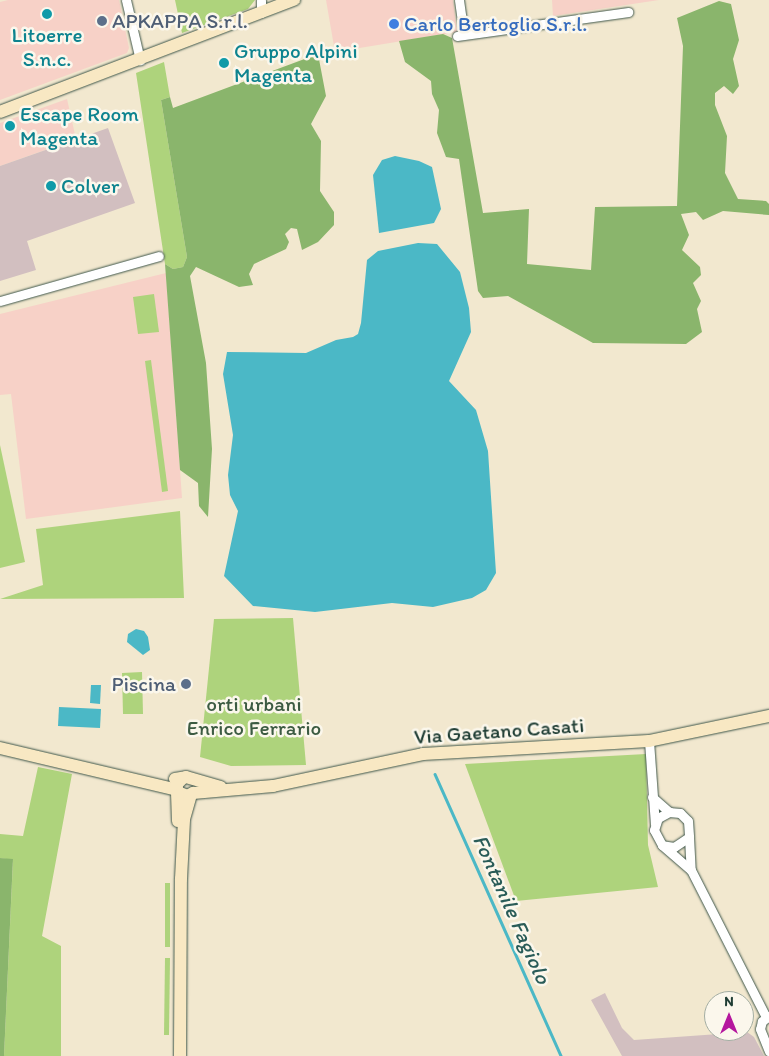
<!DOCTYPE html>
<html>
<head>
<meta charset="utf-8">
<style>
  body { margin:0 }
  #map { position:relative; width:769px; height:1056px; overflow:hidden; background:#f2e8cf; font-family:Itim,sans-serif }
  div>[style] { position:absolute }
  .built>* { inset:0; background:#f7d1c7 }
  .industrial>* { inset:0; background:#d2bfc0 }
  .green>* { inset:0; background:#aed37c }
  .forest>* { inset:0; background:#8ab56c }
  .water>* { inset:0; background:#4bb8c6 }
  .stream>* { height:2.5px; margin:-1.25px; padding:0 1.25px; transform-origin:1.25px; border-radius:1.25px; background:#4bb8c6 }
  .roads { filter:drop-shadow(0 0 1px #3f574b) drop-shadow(0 0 1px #3f574b) }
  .street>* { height:9px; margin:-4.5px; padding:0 4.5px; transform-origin:4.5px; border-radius:4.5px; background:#fff }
  .secondary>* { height:12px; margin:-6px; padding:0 6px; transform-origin:6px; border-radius:6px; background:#f8e8c3 }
  .dots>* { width:14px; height:14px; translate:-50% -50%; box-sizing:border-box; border:2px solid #fbf7ec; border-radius:50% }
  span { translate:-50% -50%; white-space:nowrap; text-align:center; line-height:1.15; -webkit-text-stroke:5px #fbf7ec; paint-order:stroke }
  .service-label { font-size:21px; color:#4e5e75 }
  .left { translate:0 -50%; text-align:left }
  .right { translate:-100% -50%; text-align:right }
  .shop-label { font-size:21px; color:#366cbe }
  .culture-label { font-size:21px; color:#0d838f }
  .park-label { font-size:21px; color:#3c5b42 }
  .street-label { font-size:21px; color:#1f3d34 }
  .water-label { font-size:22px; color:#2a5c58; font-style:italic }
  .north { position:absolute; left:704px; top:991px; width:50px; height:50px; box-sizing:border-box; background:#fbf7ec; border:1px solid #a3ada2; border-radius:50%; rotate:0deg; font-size:14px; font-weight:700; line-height:20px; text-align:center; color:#1f3d34 }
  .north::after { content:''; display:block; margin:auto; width:18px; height:22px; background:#b5179e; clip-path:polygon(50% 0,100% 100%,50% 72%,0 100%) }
</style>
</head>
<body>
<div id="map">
  <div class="built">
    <i style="clip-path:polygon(8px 0,119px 0,129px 48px,127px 53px,0 100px,0 2px)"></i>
    <i style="clip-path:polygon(326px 0,453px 0,457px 32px,335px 52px)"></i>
    <i style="clip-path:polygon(552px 0,659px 0,553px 16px)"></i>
    <i style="clip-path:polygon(67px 99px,76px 139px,0 166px,0 123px)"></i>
    <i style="clip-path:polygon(166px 273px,182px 498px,26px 519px,11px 394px,0 395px,0 314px)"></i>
  </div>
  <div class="industrial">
    <i style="clip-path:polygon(108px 128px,135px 203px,27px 241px,36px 270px,0 281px,0 166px)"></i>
    <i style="clip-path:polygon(605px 993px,622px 1028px,634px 1040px,747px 1032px,754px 1037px,764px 1056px,622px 1056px,591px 1000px)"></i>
  </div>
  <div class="green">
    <i style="clip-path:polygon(175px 0,255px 0,248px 9px,182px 33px)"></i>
    <i style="clip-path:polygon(164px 62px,170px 97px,161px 100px,187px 257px,183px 267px,173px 269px,165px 264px,136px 73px)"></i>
    <i style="clip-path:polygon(154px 294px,159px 332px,138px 334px,133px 297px)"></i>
    <i style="clip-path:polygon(151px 360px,168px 491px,162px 492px,145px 361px)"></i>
    <i style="clip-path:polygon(0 445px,25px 562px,0 568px)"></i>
    <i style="clip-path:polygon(180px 511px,184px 598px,0 599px,43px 585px,36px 529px)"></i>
    <i style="clip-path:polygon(293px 618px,306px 765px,231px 766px,200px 757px,214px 619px)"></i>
    <i style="clip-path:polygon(142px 672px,143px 714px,123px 714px,122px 673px)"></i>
    <i style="clip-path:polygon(646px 754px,648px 845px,658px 887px,516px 901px,465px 764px)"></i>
    <i style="clip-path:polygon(38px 767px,72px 774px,42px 936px,61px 946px,61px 1056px,4px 1056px,13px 860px,0 858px,0 834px,23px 836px)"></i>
    <i style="clip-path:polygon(165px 883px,170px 883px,170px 947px,165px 947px)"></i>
    <i style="clip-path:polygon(165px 958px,170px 958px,169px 1035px,164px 1035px)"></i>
  </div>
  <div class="forest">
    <i style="clip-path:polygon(719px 1px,731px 4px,739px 40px,733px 59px,739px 86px,733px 94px,724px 86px,715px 93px,715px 105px,727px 136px,725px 173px,738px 199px,766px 201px,769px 204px,769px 215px,723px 211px,703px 220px,696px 212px,681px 214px,689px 235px,682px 250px,700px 267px,701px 275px,693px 283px,701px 301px,697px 309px,702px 332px,686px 344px,593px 343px,508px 296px,483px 298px,478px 291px,459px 159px,446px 157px,437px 133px,439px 110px,432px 94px,431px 81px,405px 62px,399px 41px,443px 34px,452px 38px,483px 213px,529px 209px,527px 264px,591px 270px,595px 207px,677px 206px,683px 46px,677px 18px)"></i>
    <i style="clip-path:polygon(318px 54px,326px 96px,311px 124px,321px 141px,320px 191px,334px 212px,334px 225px,318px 242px,302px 250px,297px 229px,291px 228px,285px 234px,289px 242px,286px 249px,254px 264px,249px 274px,253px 285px,239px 287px,196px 267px,190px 276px,206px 363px,212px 449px,208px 517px,199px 506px,198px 483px,180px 470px,165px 264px,173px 269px,183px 267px,187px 257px,161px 100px,170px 97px,173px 108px)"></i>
    <i style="clip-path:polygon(0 858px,13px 859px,4px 1056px,0 1056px)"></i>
  </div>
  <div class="water">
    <i style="clip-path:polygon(395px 156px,419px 161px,432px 167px,441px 209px,434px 223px,379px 233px,373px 175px,382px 160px)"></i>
    <i style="clip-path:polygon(418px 243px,437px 244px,460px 272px,469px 308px,471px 332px,449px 381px,476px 410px,488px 451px,496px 573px,486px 590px,472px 598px,433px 607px,392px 603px,315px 612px,253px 606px,224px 576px,238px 511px,230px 495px,228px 475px,233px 435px,223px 374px,227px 352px,306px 353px,336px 340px,353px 337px,358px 334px,361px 323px,367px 260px,378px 251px)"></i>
    <i style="clip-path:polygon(136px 629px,144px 631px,148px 637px,150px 650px,143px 655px,127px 642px,128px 634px)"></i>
    <i style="clip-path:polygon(91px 685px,101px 685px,100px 704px,90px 703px)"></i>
    <i style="clip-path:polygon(59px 707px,101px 709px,100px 728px,58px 726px)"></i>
  </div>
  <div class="stream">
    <i style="left:435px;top:774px;width:309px;rotate:65.9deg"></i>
  </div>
  <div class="roads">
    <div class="street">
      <i style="left:126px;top:0;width:62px;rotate:76.9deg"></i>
      <i style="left:459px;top:0;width:35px;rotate:82deg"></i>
      <i style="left:261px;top:13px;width:13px;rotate:-90deg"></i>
      <i style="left:457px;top:36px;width:173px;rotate:-8deg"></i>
      <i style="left:0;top:301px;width:165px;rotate:-15.8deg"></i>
      <i style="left:649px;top:741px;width:83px;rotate:85.9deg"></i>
      <i style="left:652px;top:797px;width:23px;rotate:41deg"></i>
      <i style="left:669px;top:812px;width:11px;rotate:5deg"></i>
      <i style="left:680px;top:813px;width:11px;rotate:45deg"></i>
      <i style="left:688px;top:821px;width:16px;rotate:86deg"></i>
      <i style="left:689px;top:837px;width:18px;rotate:146deg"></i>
      <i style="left:674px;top:847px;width:12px;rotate:-171deg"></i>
      <i style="left:662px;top:845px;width:17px;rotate:-118deg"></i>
      <i style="left:654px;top:830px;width:13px;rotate:-72deg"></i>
      <i style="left:658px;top:818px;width:13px;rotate:-29deg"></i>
      <i style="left:689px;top:837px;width:33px;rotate:87deg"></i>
      <i style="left:662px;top:845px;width:38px;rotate:41deg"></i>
      <i style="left:691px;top:870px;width:165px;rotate:63deg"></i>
      <i style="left:769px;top:1016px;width:9px;rotate:144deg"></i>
      <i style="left:762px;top:1021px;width:8px;rotate:104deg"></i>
      <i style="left:760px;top:1029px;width:24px;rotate:68deg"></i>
    </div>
    <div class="secondary">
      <i style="left:0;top:112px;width:315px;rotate:-20.9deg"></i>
      <i style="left:0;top:748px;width:182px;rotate:13.3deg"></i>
      <i style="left:175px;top:779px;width:11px;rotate:-10deg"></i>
      <i style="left:186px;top:777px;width:36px;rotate:16deg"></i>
      <i style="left:178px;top:792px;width:10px;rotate:24deg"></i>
      <i style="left:187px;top:796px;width:7px;rotate:-27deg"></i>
      <i style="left:193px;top:793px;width:80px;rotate:-5deg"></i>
      <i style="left:273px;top:786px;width:153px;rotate:-12deg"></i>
      <i style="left:423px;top:754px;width:226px;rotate:-3.3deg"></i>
      <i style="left:649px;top:741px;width:123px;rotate:-11.8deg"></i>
      <i style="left:178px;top:821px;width:37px;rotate:-92deg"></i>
      <i style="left:177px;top:784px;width:8px;rotate:-45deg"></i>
      <i style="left:180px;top:1056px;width:177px;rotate:-89.7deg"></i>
      <i style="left:181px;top:879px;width:60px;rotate:-87.1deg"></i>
      <i style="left:184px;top:819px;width:25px;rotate:-74deg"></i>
    </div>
  </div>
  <div class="dots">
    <i style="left:47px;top:14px;background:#0f9aa8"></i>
    <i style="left:102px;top:21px;background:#5c6f8a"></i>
    <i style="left:394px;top:24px;background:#3f7fe0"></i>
    <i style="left:224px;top:63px;background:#0f9aa8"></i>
    <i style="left:10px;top:126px;background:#0f9aa8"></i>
    <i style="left:51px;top:186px;background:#0f9aa8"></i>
    <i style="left:186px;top:684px;background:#5c6f8a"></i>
  </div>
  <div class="service-label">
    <span class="left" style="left:112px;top:21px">APKAPPA S.r.l.</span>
    <span class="right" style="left:176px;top:684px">Piscina</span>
  </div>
  <div class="shop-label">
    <span class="left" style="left:404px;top:24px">Carlo Bertoglio S.r.l.</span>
  </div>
  <div class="culture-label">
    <span style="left:47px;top:47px">Litoerre<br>S.n.c.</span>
    <span class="left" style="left:234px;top:63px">Gruppo Alpini<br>Magenta</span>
    <span class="left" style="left:20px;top:126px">Escape Room<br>Magenta</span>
    <span class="left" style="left:61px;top:186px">Colver</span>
  </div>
  <div class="park-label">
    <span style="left:254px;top:716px">orti urbani<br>Enrico Ferrario</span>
  </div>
  <div class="street-label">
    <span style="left:499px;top:731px;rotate:-4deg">Via Gaetano Casati</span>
  </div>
  <div class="water-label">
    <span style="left:512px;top:909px;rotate:66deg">Fontanile Fagiolo</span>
  </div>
  <div class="north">N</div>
</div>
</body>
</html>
